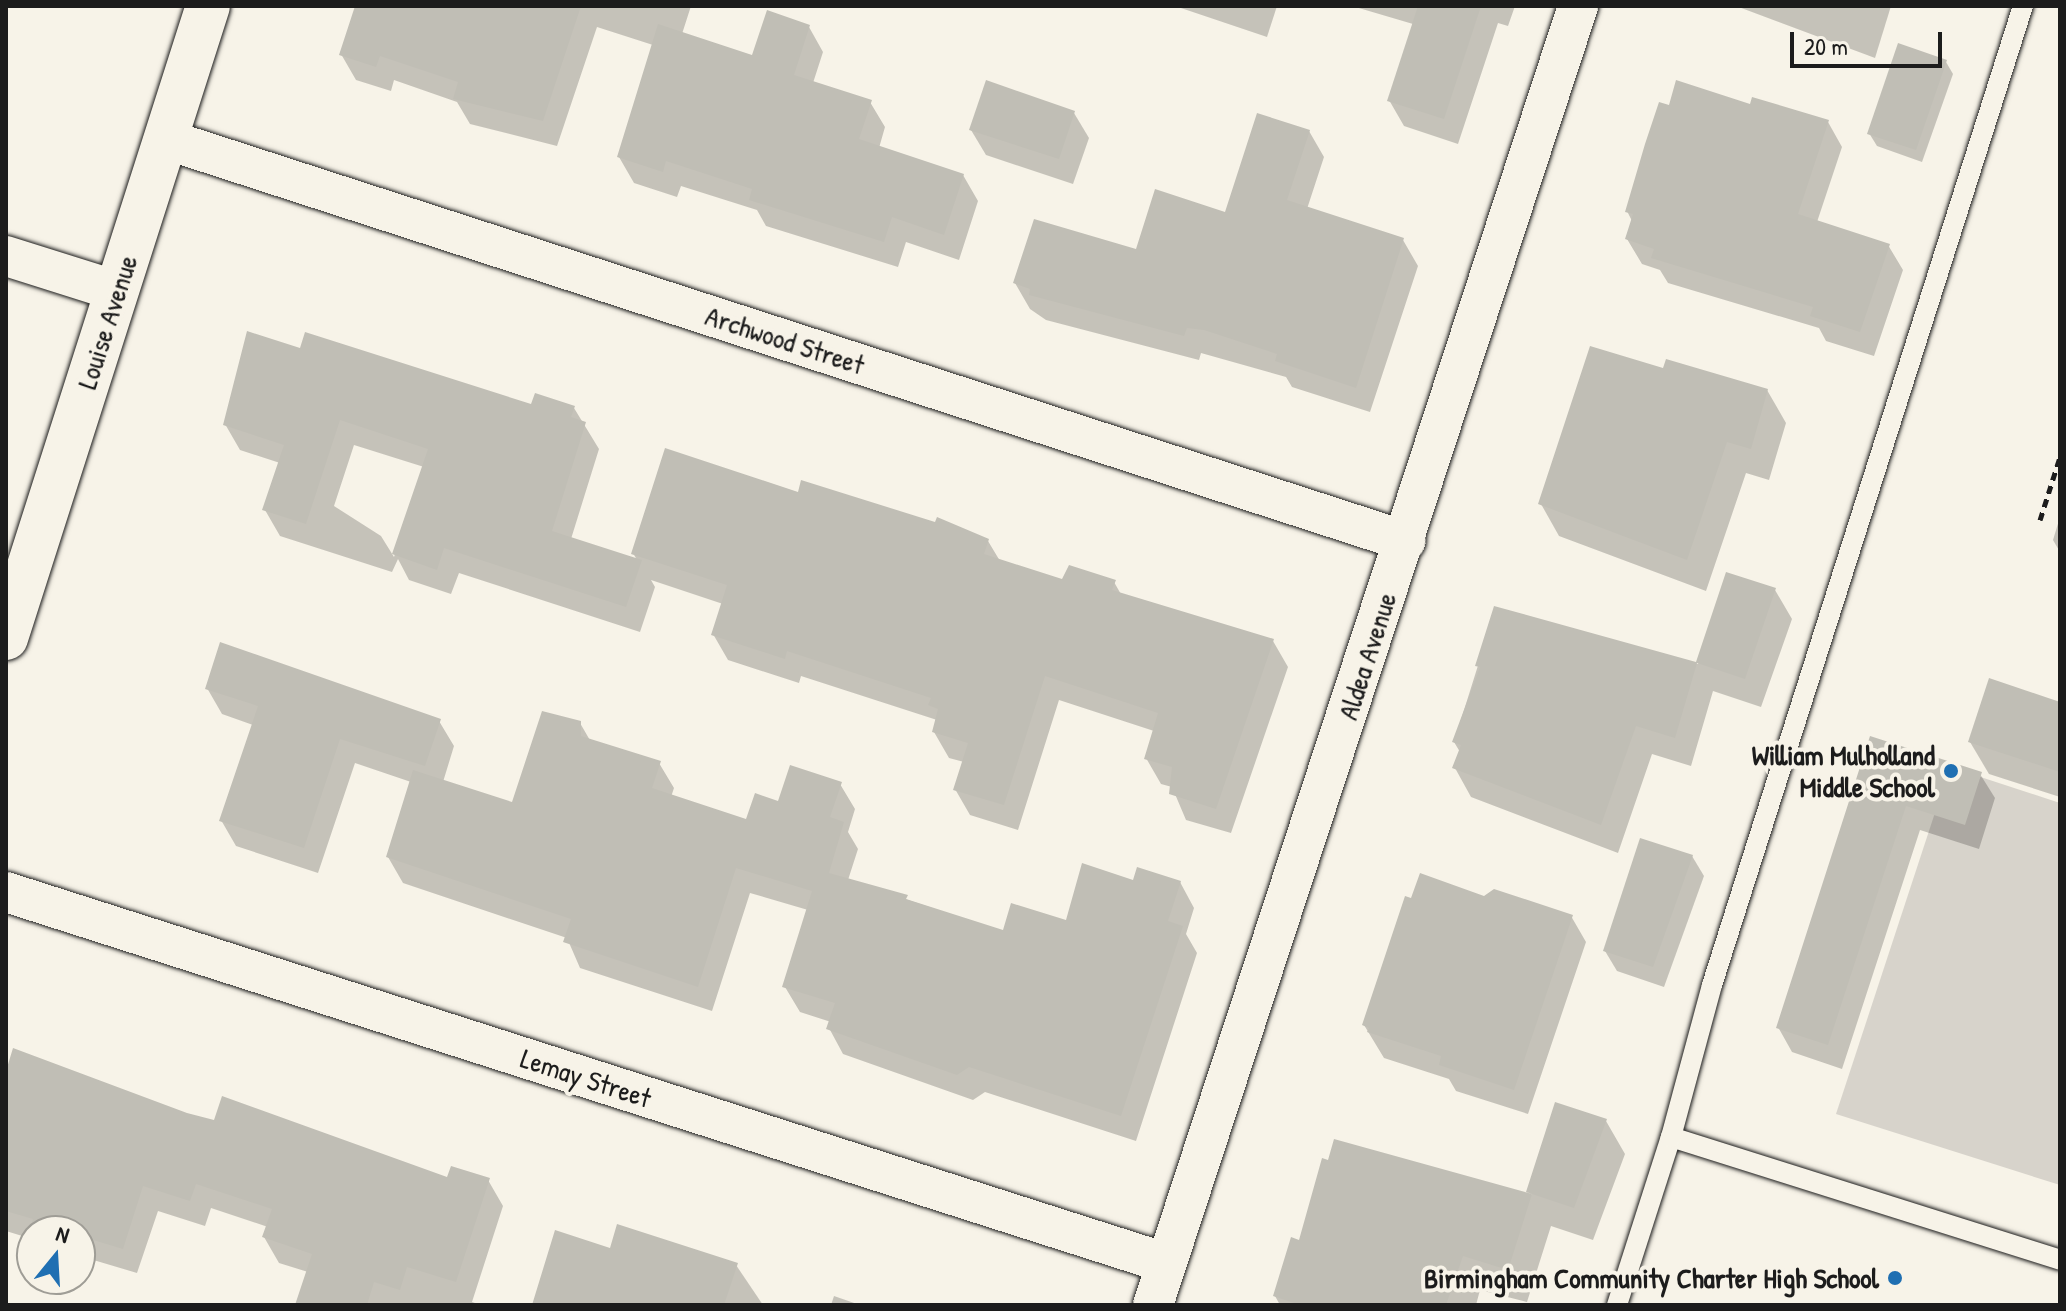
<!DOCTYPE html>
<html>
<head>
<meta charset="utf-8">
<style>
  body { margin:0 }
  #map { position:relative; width:2066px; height:1311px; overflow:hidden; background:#f7f3e8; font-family:"Patrick Hand",sans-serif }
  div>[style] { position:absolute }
  .green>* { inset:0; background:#d7d3cb }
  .shadow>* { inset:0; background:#0003 }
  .building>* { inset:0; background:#c0beb5 }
  .path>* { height:5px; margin-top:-2.5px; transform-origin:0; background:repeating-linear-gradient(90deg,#1c1c1c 0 8px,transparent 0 14px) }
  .roads { filter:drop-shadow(0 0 2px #1c1c1c) drop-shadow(0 0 2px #1c1c1c) }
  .service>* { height:20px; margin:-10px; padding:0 10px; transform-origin:10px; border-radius:10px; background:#f7f3e8 }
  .minor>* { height:40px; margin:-20px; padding:0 20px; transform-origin:20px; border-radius:20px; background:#f7f3e8 }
  .secondary>* { height:44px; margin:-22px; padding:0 22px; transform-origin:22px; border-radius:22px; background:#f7f3e8 }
  .dots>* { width:22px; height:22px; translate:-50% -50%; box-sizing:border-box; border:4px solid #f7f3e8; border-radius:50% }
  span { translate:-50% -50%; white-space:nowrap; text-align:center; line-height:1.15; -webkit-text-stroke:8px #f7f3e8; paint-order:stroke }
  .street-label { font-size:28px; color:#1c1c1c }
  .poi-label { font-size:28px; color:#1c1c1c; font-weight:700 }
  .right { translate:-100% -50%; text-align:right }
  .frame { position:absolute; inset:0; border:8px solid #1c1c1c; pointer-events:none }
  .north { position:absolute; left:16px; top:1215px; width:80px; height:80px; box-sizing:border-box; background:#f7f3e8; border:2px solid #9f9d96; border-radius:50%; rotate:18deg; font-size:22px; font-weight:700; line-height:32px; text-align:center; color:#1c1c1c }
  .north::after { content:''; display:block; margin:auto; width:28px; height:36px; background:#1f6fb2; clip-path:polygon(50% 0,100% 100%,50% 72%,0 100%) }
  .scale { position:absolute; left:1790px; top:32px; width:152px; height:36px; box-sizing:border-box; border:4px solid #1c1c1c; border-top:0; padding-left:10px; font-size:24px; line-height:28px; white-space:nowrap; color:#1c1c1c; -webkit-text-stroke:6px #f7f3e8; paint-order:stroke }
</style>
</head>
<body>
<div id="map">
  <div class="green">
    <i style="clip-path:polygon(1950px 767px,2060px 803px,2060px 1185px,1836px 1114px)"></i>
  </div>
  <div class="shadow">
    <i style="clip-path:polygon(358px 6px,691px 6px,682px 34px,754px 58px,809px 27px,823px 52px,813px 83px,870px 102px,885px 127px,879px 148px,963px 175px,978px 201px,959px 260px,906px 242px,898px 267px,766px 226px,757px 210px,681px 186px,677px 197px,634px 183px,619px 157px,653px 45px,597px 27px,557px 146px,470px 124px,457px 102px,394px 80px,391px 91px,356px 80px,341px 54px)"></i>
    <i style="clip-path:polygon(1175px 6px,1277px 6px,1267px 37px)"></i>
    <i style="clip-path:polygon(1352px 6px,1515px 6px,1508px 26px,1498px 23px,1458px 144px,1404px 126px,1389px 100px,1413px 24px)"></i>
    <i style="clip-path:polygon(1736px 6px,1891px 6px,1875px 58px)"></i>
    <i style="clip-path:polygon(1946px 62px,1953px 74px,1922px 162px,1877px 146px,1869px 133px)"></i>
    <i style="clip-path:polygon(1752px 107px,1828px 122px,1842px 147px,1817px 222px,1888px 245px,1903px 270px,1874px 356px,1826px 341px,1819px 328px,1668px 283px,1660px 270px,1642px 264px,1627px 239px,1632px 221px,1627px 211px,1670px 108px)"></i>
    <i style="clip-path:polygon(1074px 113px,1089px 138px,1073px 184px,986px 155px,971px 130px)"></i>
    <i style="clip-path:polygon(1309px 131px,1324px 157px,1307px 209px,1403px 240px,1418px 266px,1370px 412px,1292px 387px,1286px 377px,1201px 353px,1199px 360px,1046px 320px,1030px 309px,1015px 283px,1137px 251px,1226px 215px)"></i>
    <i style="clip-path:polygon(evenodd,301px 350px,532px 407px,574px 408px,599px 449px,571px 539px,637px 560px,633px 553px,799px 494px,988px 541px,1000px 561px,1063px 582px,1114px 582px,1122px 596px,1273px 641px,1288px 667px,1231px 833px,1186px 820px,1172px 787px,1161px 784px,1146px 758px,1154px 731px,1059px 700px,1018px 830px,970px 815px,955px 789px,964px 762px,949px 758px,934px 732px,937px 720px,801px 676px,799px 683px,728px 660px,713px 634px,723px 604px,651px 580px,655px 587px,640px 632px,459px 573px,451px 594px,409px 580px,398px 559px,392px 572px,280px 536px,265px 510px,280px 463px,240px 450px,225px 424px,301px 350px,354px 445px,424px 467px,394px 557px,381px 536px,334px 506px,354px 445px)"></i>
    <i style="clip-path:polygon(1665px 370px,1767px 390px,1786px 423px,1769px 480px,1746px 473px,1706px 591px,1559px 536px,1541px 504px)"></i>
    <i style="clip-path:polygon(2060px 517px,2060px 552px,2053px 540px)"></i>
    <i style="clip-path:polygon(1728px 574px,1775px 590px,1792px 619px,1761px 707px,1713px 691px,1691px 766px,1652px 754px,1618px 853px,1471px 797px,1455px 768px,1460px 752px,1454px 742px,1496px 608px,1698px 664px)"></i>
    <i style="clip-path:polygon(207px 688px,439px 721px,454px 746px,443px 782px,513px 805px,580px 723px,591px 742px,659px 763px,674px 788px,671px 797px,748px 822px,779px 804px,840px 784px,855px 809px,848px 832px,858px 849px,848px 880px,1004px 932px,1067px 922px,1134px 882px,1180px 882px,1194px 908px,1186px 934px,1197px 953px,1136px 1141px,985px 1092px,973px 1100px,843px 1054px,829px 1028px,831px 1022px,800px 1012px,785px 987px,808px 910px,750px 893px,712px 1011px,580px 968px,567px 938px,403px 883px,388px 857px,411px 782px,355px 763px,318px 873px,236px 846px,221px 820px,253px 725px,222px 714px)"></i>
    <i style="clip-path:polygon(2060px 704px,2060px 797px,1989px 774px,1970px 742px)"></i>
    <i style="clip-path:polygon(1872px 738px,1980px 774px,1995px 798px,1979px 849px,1920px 830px,1842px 1069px,1792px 1052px,1778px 1027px)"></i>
    <i style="clip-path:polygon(1692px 856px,1704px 876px,1664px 987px,1617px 971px,1605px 951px)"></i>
    <i style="clip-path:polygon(1484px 898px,1571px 916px,1586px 942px,1528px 1114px,1456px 1091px,1449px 1079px,1384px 1058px,1364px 1025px,1412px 900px)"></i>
    <i style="clip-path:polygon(6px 1077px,186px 1114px,449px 1179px,488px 1180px,503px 1206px,472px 1302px,481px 1305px,297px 1305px,308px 1272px,279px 1263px,264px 1237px,268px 1227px,211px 1208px,205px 1226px,158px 1211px,137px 1273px,90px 1259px,88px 1267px,80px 1264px,80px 1231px,32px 1231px,32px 1239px,6px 1231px)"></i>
    <i style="clip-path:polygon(1606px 1121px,1625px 1154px,1593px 1240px,1551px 1226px,1527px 1302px,1480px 1290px,1476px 1305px,1280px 1305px,1275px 1296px,1300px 1242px,1530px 1196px)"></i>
    <i style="clip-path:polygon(611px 1251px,736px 1265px,763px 1305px,534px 1305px)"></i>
    <i style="clip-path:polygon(834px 1296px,860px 1305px,831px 1305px)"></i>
  </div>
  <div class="building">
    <i style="clip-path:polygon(355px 6px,581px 6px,543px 121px,453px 99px,458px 82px,380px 56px,376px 67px,339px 55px)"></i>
    <i style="clip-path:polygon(1418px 6px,1481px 6px,1444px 119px,1387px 101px)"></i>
    <i style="clip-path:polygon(767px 10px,810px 25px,794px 75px,872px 100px,859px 139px,964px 174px,944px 235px,892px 217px,884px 242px,749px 200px,752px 189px,666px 161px,663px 172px,617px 157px,658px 24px,752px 55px)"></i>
    <i style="clip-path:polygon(1898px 43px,1947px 60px,1916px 150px,1867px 134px)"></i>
    <i style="clip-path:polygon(986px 80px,1075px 111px,1059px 159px,969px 130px)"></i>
    <i style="clip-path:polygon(1676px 80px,1750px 104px,1752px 97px,1829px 120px,1798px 214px,1890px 244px,1860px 332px,1810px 316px,1813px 307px,1651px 258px,1654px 249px,1625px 239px,1633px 214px,1625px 212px,1645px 144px,1659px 102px,1669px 105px)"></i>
    <i style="clip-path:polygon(1257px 113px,1310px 130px,1287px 200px,1404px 238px,1356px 388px,1275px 361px,1277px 354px,1204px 330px,1187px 328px,1184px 336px,1029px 295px,1030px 289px,1013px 283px,1034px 219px,1136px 249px,1155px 189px,1225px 212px)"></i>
    <i style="clip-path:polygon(247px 331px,300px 348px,305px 332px,531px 404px,535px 393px,575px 406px,571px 417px,586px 422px,552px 531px,642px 560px,626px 607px,444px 548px,437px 570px,392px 554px,428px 449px,340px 420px,306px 524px,262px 510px,284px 445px,223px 425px)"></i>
    <i style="clip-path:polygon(1590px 346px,1663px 368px,1666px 359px,1768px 389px,1751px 449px,1727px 442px,1687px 560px,1538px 504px)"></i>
    <i style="clip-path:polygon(665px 448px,798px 492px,801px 480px,935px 522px,937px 517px,989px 539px,984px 554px,1062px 579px,1069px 565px,1116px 580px,1112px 590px,1274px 639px,1216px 809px,1169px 794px,1172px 767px,1144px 759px,1158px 713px,1045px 676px,1004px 805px,953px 790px,968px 743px,932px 732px,938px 709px,928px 705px,931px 698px,787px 651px,785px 659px,711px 635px,727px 585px,631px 554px)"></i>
    <i style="clip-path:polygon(1726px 572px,1776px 588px,1745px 679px,1697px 663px,1675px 738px,1636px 726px,1601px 825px,1452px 768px,1461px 745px,1452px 742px,1480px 667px,1475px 666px,1494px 606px,1696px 662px)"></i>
    <i style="clip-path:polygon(220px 642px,441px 719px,425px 766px,340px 739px,304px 848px,219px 821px,258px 706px,205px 689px)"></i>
    <i style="clip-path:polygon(1989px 678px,2060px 702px,2060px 772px,1968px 742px)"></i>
    <i style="clip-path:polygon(542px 711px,581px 721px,581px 736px,661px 761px,652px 788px,746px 819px,755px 793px,778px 801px,790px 765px,842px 782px,830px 817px,844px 822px,829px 873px,908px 895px,906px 899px,1003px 930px,1011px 903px,1066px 920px,1082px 863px,1133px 880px,1137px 867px,1181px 881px,1168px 921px,1183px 926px,1121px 1116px,969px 1067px,957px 1075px,826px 1029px,835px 1003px,782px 987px,812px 891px,736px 868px,698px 987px,563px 942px,571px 919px,386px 857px,413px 770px,512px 802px)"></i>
    <i style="clip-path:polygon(1870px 736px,1982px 772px,1965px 825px,1906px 806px,1828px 1045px,1776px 1028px)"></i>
    <i style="clip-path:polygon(1640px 838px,1693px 855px,1653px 967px,1603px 951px)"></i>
    <i style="clip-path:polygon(1420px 873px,1484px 896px,1494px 889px,1573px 915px,1514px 1090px,1439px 1065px,1441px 1056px,1367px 1032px,1369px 1028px,1362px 1025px,1405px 896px,1411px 898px)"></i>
    <i style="clip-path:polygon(13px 1048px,187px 1113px,214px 1120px,222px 1096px,447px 1177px,451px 1166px,490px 1178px,456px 1282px,407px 1267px,400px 1290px,374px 1282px,367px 1305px,295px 1305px,312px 1254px,262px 1237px,272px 1209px,196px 1184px,190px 1201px,143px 1186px,123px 1249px,80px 1236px,80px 1231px,29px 1231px,33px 1219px,6px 1211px,6px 1071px)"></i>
    <i style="clip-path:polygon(1555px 1102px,1607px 1119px,1574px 1208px,1532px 1194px,1508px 1270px,1463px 1256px,1446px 1305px,1300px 1305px,1273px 1296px,1291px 1237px,1299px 1240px,1322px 1158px,1328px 1160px,1334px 1139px,1532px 1194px,1526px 1192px)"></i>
    <i style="clip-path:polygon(617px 1224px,738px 1263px,724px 1305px,532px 1305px,555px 1230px,610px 1248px)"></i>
  </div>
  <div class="path">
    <i style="left:2040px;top:520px;width:66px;rotate:-72.4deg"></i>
  </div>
  <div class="roads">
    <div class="service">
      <i style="left:1671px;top:1137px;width:408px;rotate:17.5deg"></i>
      <i style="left:1617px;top:1305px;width:176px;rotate:-72.2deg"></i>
      <i style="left:1671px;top:1137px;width:157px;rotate:-74.9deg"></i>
      <i style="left:1712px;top:985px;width:1027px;rotate:-72.38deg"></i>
    </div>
    <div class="minor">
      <i style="left:165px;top:139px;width:1304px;rotate:17.96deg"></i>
      <i style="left:6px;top:256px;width:116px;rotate:17.5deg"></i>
      <i style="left:6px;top:892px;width:1218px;rotate:17.74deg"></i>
      <i style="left:1153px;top:1305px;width:1367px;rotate:-71.88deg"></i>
    </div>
    <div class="secondary">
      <i style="left:6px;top:638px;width:663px;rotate:-72.28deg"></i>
    </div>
  </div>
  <div class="dots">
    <i style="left:1951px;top:771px;background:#1f6fb2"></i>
    <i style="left:1895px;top:1278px;background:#1f6fb2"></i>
  </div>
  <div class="street-label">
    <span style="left:107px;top:322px;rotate:-72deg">Louise Avenue</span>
    <span style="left:785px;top:340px;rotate:18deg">Archwood Street</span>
    <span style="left:1367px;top:656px;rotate:-72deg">Aldea Avenue</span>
    <span style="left:586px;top:1078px;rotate:18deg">Lemay Street</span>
  </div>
  <div class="poi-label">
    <span class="right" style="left:1935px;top:771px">William Mulholland<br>Middle School</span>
    <span class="right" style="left:1879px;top:1278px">Birmingham Community Charter High School</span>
  </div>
  <div class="frame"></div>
  <div class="north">N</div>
  <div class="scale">20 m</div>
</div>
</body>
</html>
